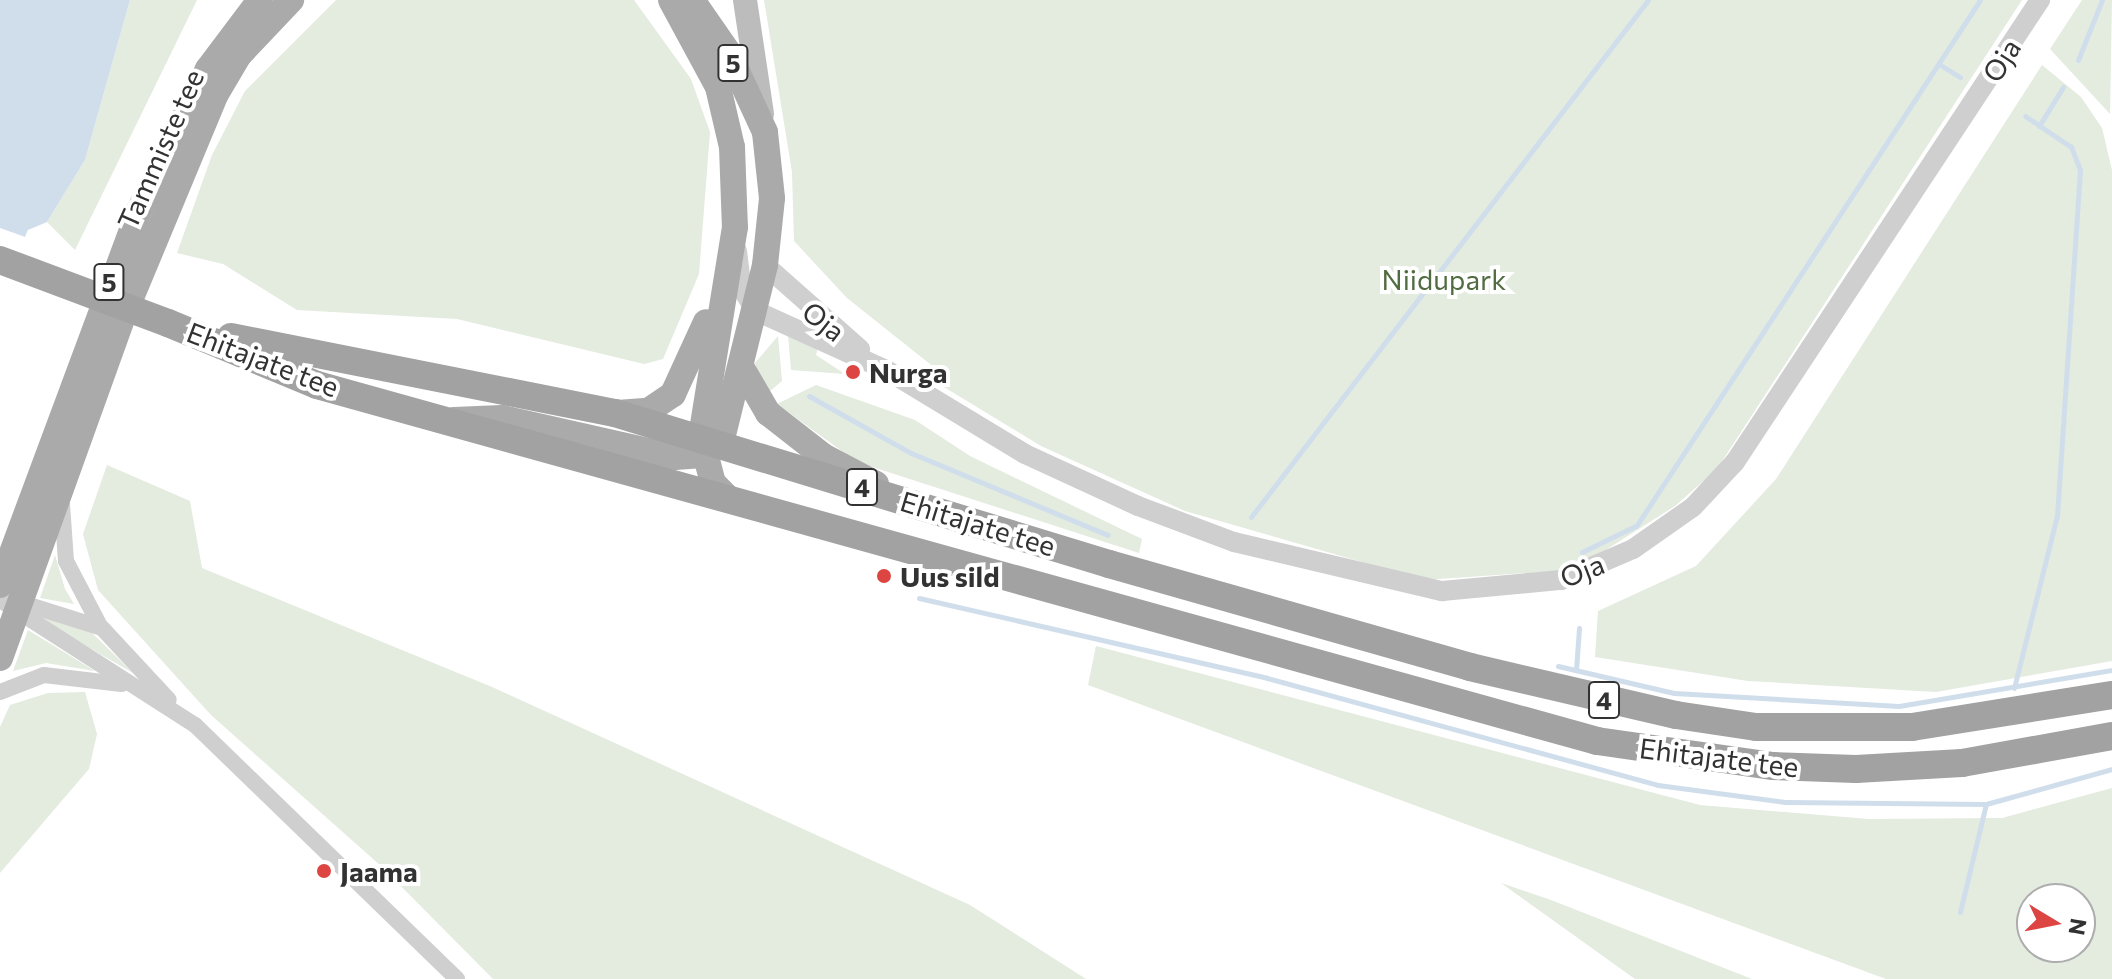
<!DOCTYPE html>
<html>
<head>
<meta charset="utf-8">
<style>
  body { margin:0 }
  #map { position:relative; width:2112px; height:979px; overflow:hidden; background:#fff; font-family:Commissioner,sans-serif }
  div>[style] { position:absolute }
  .green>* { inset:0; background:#e4ebdf }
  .water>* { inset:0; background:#d0deec }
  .pier>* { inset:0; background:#fff }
  .stream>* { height:5px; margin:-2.5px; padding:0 2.5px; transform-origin:2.5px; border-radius:2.5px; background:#d0deec }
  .minor>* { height:16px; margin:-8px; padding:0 8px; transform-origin:8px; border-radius:8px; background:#cfcfcf }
  .tertiary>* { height:20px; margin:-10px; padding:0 10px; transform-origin:10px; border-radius:10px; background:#cfcfcf }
  .secondary>* { height:24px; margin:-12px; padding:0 12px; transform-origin:12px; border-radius:12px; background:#bcbcbc }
  .primary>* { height:26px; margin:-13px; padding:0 13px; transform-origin:13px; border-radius:13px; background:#aaa }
  .trunk>* { height:28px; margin:-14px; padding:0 14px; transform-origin:14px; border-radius:14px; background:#a2a2a2 }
  .trunk-bridge>* { height:28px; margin:-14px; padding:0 14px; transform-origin:14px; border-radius:14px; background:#a2a2a2 }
  .dots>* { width:22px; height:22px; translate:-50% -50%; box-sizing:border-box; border:4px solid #fff; border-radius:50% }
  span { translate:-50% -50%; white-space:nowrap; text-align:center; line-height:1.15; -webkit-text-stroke:8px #fff; paint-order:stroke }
  .shield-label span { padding:2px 6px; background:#fff; border:2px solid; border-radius:6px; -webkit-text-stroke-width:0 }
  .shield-label { font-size:26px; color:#323232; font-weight:700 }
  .street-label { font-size:28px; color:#323232 }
  .park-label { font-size:28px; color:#516c41 }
  .poi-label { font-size:28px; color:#323232; font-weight:700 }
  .left { translate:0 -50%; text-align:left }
  .north { position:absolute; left:2016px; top:883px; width:80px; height:80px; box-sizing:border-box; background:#fff; border:2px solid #adadad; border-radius:50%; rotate:100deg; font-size:22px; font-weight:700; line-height:32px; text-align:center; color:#323232 }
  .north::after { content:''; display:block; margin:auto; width:28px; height:36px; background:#dc4542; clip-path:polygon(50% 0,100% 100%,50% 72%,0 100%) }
</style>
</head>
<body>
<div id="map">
  <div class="green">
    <i style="clip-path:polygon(130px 0,197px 0,75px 250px,47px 222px,85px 160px)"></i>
    <i style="clip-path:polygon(336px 0,634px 0,691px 79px,710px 132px,699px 274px,663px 359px,644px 364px,457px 319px,297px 310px,223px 264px,177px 253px,212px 155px,245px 91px)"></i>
    <i style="clip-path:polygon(764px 0,2022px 0,1717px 469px,1675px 506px,1593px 558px,1557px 571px,1424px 580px,1185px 511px,1041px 446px,939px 384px,940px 372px,847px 298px,794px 241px,792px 172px)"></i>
    <i style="clip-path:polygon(2082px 0,2112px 0,2110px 114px,2050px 49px)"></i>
    <i style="clip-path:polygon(2042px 65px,2081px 97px,2102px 128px,2112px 170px,2112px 661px,1936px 692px,1748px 681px,1595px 657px,1598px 611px,1696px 566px,1776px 479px)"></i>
    <i style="clip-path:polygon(788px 335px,818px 347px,816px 355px,845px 374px,791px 370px)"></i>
    <i style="clip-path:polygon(778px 336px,782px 381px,763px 397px,755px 363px)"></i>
    <i style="clip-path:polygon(816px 385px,915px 420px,970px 456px,1142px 539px,1139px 553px,857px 462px,777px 404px)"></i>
    <i style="clip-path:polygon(107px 465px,190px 501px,202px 568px,492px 687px,970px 905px,1086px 979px,493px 979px,381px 866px,211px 715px,98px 590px,83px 534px)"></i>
    <i style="clip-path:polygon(55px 555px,65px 589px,74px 604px,40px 598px)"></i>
    <i style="clip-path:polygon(37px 611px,89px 630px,133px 673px,36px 617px)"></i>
    <i style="clip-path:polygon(28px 630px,95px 671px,46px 663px,13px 671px)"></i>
    <i style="clip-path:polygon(evenodd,1096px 646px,1700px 805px,1869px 819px,2002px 818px,2112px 788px,2112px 979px,1886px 979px,1088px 685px,1096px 646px,2080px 899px,2080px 947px,2032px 947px,2032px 899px,2080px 899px)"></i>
    <i style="clip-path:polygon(85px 692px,97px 734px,89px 769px,0 873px,0 727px,10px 705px,48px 693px)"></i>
    <i style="clip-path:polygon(1501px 883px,1551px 900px,1752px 979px,1635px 979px)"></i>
  </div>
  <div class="water">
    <i style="clip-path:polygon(0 0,130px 0,85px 160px,47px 222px,28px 230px,0 292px)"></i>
  </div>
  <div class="pier">
    <i style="clip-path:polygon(0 228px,28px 238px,0 296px)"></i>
  </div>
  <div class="stream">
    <i style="left:2078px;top:60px;width:65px;rotate:-68.2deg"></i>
    <i style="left:1939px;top:64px;width:25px;rotate:32deg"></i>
    <i style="left:2039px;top:126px;width:46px;rotate:-58.4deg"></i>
    <i style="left:809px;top:396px;width:117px;rotate:29.2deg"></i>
    <i style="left:911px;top:453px;width:213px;rotate:22.6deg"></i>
    <i style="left:1251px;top:517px;width:652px;rotate:-52.48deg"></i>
    <i style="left:1582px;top:552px;width:61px;rotate:-26.1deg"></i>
    <i style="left:1637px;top:525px;width:627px;rotate:-56.84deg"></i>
    <i style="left:919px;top:598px;width:357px;rotate:12.9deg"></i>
    <i style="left:1267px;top:678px;width:405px;rotate:15.3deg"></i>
    <i style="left:1658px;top:785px;width:128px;rotate:7.6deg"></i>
    <i style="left:1785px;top:802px;width:201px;rotate:0.6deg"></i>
    <i style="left:1986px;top:804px;width:131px;rotate:-15.5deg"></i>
    <i style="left:1558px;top:666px;width:119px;rotate:13.1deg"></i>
    <i style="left:1674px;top:693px;width:225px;rotate:3.3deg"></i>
    <i style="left:1899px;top:706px;width:216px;rotate:-9.6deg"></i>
    <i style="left:1576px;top:670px;width:42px;rotate:-85.9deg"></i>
    <i style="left:2014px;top:688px;width:177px;rotate:-76deg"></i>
    <i style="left:2057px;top:516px;width:347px;rotate:-86.2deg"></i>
    <i style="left:2080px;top:170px;width:25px;rotate:-111deg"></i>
    <i style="left:2071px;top:147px;width:55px;rotate:-146deg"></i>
    <i style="left:1960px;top:912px;width:111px;rotate:-76.5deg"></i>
  </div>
  <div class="minor">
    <i style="left:62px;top:504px;width:57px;rotate:86deg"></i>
    <i style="left:66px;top:561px;width:71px;rotate:62.4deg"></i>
    <i style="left:0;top:600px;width:232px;rotate:32.7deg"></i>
    <i style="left:195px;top:725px;width:365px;rotate:44.1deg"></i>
    <i style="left:13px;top:600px;width:93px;rotate:17.5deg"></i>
    <i style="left:102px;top:628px;width:98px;rotate:47.1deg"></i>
    <i style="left:0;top:692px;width:47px;rotate:-21.1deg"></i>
    <i style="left:44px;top:675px;width:78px;rotate:6.7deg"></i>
  </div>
  <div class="tertiary">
    <i style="left:737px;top:251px;width:38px;rotate:83deg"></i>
    <i style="left:742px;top:289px;width:26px;rotate:58deg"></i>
    <i style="left:756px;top:311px;width:145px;rotate:24.4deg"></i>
    <i style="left:888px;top:371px;width:160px;rotate:31.2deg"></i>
    <i style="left:1025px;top:454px;width:124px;rotate:24.7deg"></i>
    <i style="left:1138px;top:506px;width:103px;rotate:20.6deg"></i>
    <i style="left:1234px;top:542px;width:214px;rotate:13.3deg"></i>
    <i style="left:1442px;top:591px;width:120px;rotate:-5.3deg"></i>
    <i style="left:1561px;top:580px;width:78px;rotate:-23.3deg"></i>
    <i style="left:1633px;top:549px;width:73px;rotate:-35deg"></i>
    <i style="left:1693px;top:507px;width:62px;rotate:-47deg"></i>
    <i style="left:1735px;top:462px;width:554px;rotate:-56.57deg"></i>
    <i style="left:765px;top:265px;width:127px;rotate:41.5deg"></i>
  </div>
  <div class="secondary">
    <i style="left:745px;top:0;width:115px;rotate:81.5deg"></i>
  </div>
  <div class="primary">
    <i style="left:671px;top:0;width:99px;rotate:61.6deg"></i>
    <i style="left:718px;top:87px;width:62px;rotate:76.9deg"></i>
    <i style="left:732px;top:147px;width:80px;rotate:87.9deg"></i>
    <i style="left:735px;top:227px;width:213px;rotate:99.2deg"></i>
    <i style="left:701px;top:437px;width:48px;rotate:75.4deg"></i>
    <i style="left:713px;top:483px;width:24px;rotate:45deg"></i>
    <i style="left:743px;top:370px;width:50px;rotate:59.8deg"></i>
    <i style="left:768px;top:413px;width:70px;rotate:38deg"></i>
    <i style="left:823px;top:456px;width:60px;rotate:27.8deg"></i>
    <i style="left:617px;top:413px;width:31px;rotate:-4deg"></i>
    <i style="left:648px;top:411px;width:30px;rotate:-34deg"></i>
    <i style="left:673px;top:394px;width:79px;rotate:-65.4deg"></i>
    <i style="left:454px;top:420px;width:48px;rotate:-2.4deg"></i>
    <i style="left:502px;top:418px;width:177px;rotate:12.7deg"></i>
    <i style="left:675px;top:457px;width:28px;rotate:-4deg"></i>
    <i style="left:703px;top:455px;width:22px;rotate:-34deg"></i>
    <i style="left:721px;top:443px;width:183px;rotate:-76.1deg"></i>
    <i style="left:765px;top:265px;width:67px;rotate:-84deg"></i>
    <i style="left:772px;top:198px;width:66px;rotate:-96.1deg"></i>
    <i style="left:765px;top:132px;width:88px;rotate:-114.8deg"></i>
    <i style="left:728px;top:52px;width:63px;rotate:-124.7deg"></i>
    <i style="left:0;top:585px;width:401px;rotate:-69.6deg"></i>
    <i style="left:140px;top:209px;width:156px;rotate:-64.1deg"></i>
    <i style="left:208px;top:69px;width:86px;rotate:-53deg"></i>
    <i style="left:0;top:658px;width:363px;rotate:-70.2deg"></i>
    <i style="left:123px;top:317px;width:242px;rotate:-67.4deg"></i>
    <i style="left:216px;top:94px;width:45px;rotate:-59.5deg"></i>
    <i style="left:239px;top:55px;width:76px;rotate:-46.6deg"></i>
  </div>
  <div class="trunk">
    <i style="left:168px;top:323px;width:161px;rotate:22.6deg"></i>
    <i style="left:317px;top:385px;width:1329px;rotate:15.54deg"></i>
    <i style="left:1597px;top:741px;width:178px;rotate:8.1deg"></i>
    <i style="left:1773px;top:766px;width:83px;rotate:2.1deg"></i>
    <i style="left:1856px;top:769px;width:106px;rotate:-3.2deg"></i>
    <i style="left:1962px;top:763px;width:152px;rotate:-10.2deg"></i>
    <i style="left:231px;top:337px;width:391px;rotate:11.2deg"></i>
    <i style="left:615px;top:413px;width:517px;rotate:17deg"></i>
    <i style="left:1109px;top:564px;width:375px;rotate:15.9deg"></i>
    <i style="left:1470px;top:667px;width:212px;rotate:13.1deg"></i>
    <i style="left:1676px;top:715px;width:81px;rotate:8.5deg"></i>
    <i style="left:1756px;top:727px;width:156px"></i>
    <i style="left:1912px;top:727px;width:203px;rotate:-9.1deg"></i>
  </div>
  <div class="trunk-bridge">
    <i style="left:0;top:260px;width:179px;rotate:20.6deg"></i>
  </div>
  <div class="dots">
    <i style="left:853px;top:372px;background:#dc4542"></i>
    <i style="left:884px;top:576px;background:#dc4542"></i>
    <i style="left:324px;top:871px;background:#dc4542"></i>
  </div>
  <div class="shield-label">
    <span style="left:733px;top:63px">5</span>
    <span style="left:109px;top:282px">5</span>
    <span style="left:862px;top:487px">4</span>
    <span style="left:1604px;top:700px">4</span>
  </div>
  <div class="street-label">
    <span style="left:2001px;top:60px;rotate:-57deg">Oja</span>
    <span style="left:160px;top:149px;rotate:-66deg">Tammiste tee</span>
    <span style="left:824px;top:321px;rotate:38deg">Oja</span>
    <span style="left:263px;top:359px;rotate:21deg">Ehitajate tee</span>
    <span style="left:978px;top:523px;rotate:17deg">Ehitajate tee</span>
    <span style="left:1582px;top:570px;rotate:-21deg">Oja</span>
    <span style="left:1719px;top:757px;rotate:7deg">Ehitajate tee</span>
  </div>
  <div class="park-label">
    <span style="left:1444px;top:279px">Niidupark</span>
  </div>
  <div class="poi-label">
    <span class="left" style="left:869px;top:372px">Nurga</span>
    <span class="left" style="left:900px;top:576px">Uus sild</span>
    <span class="left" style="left:340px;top:871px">Jaama</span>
  </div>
  <div class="north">N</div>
</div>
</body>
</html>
